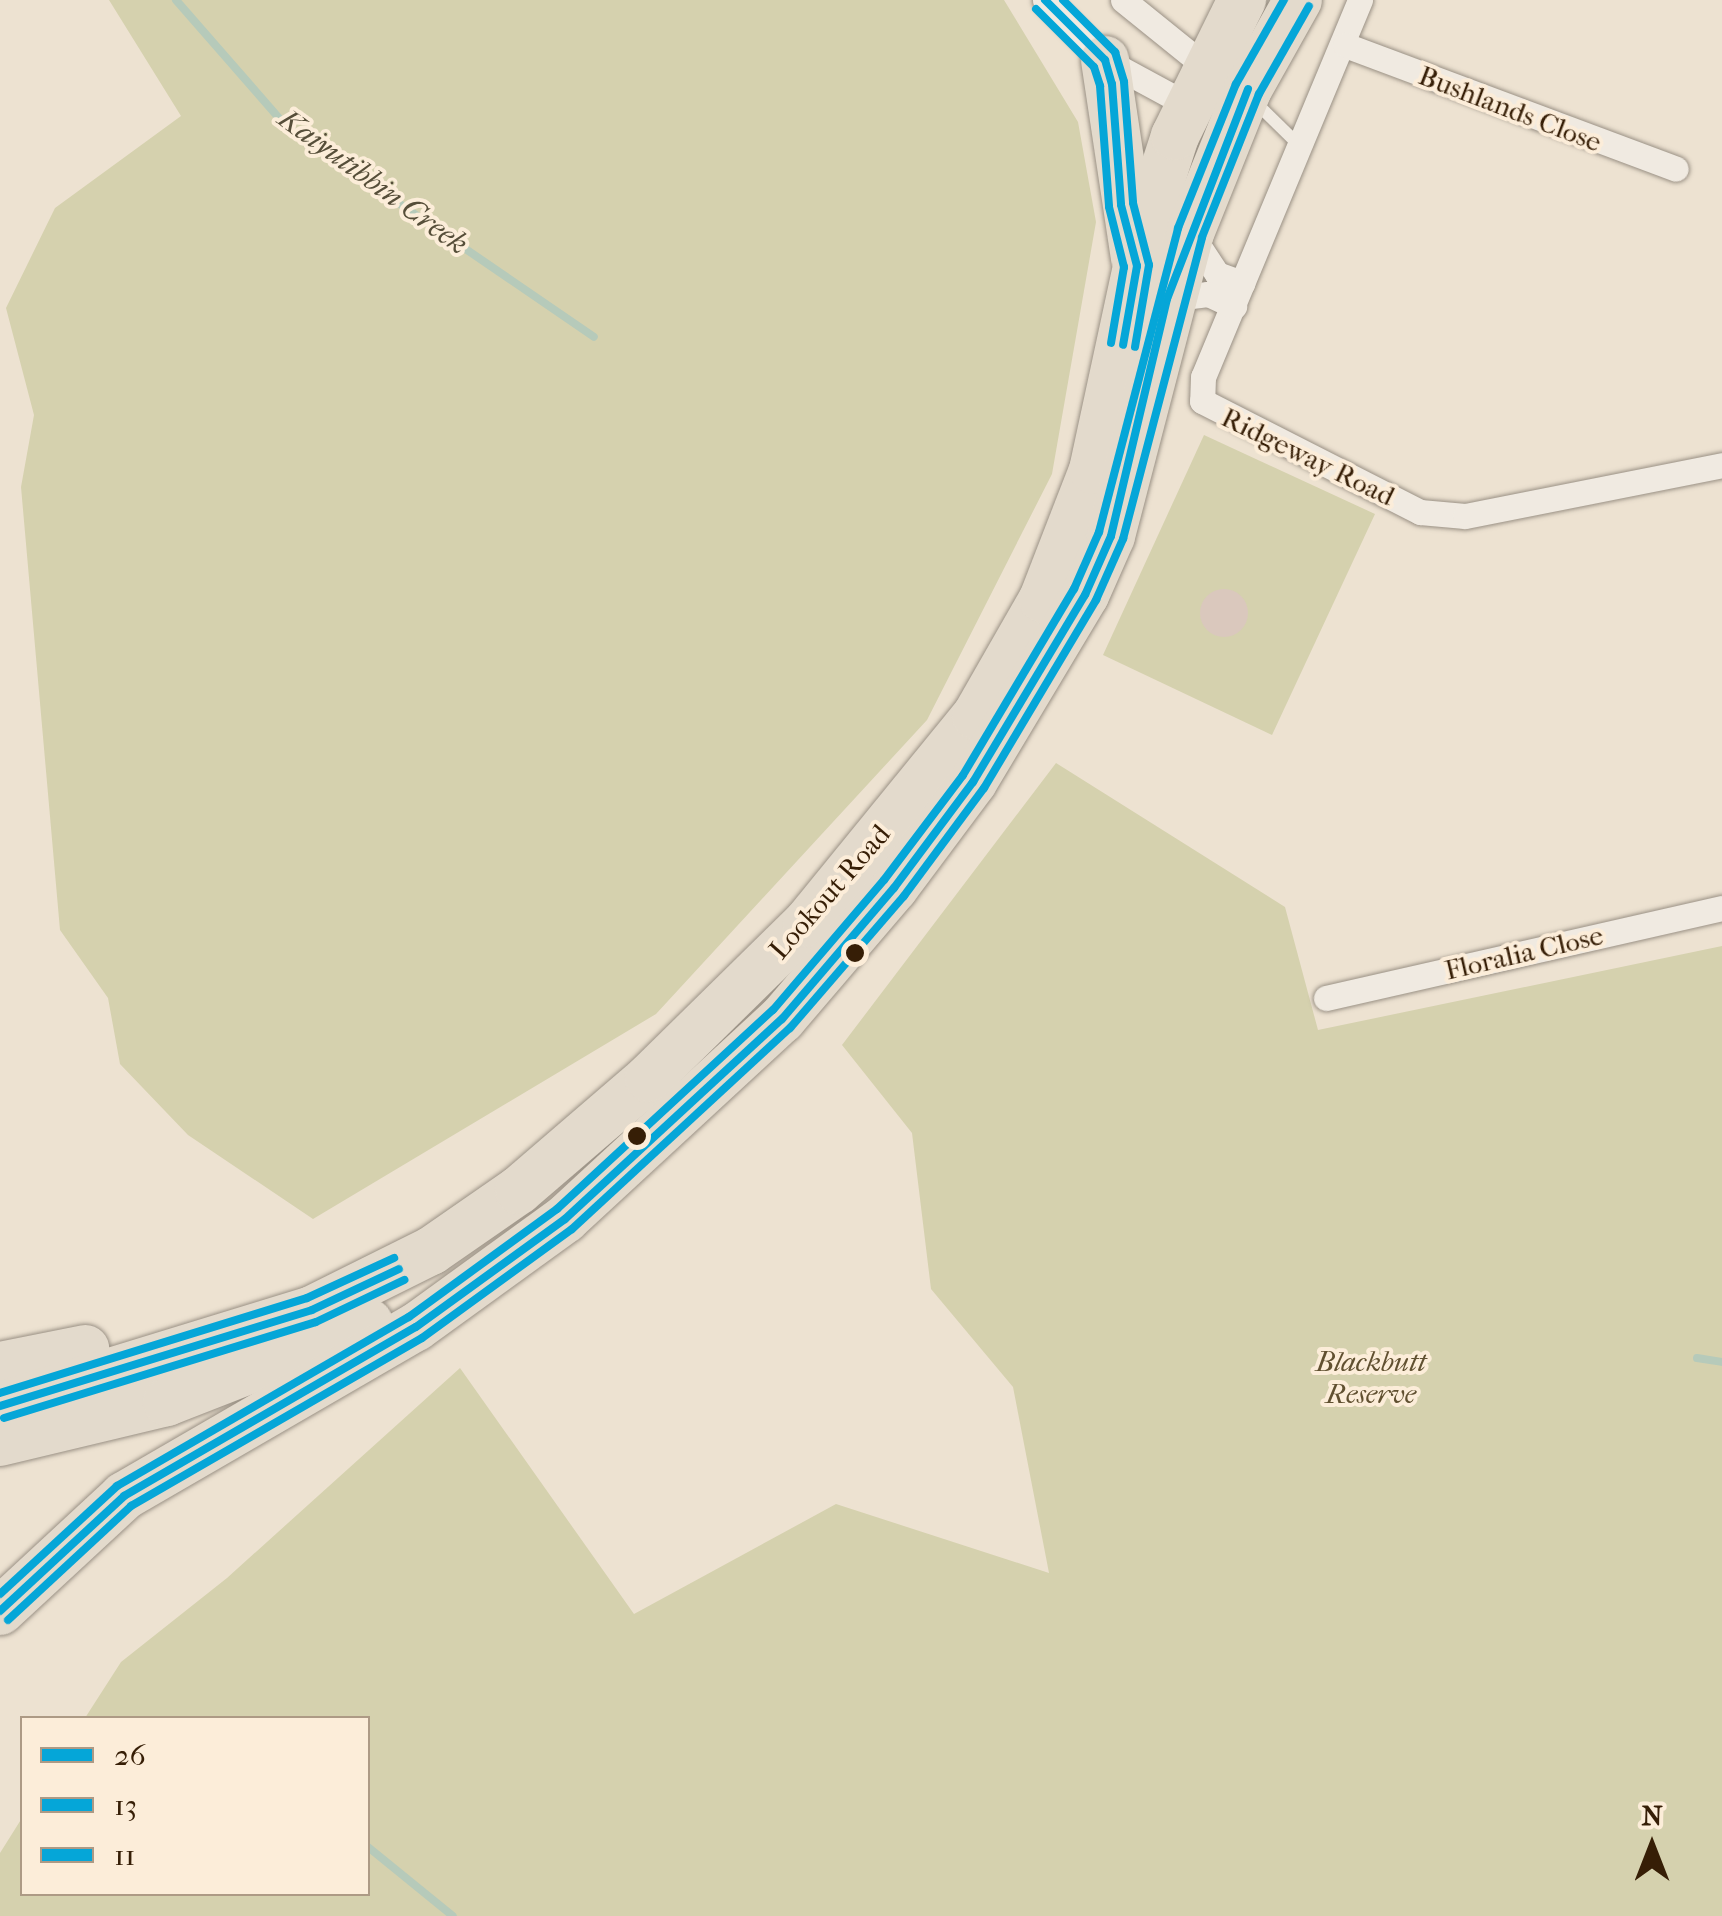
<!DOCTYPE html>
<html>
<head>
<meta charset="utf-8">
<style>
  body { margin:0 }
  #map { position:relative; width:1722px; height:1916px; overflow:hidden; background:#ede2d1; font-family:"IM FELL French Canon",serif }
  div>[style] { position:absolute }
  .green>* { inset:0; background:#d5d1ae }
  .stream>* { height:8px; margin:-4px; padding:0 4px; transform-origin:4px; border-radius:4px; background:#b6caba }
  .building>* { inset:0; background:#dac8bd }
  .round { border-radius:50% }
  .roads { filter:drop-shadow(0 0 2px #9a9185) drop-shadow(0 0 2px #9a9185) }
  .lane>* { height:12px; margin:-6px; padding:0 6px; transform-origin:6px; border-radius:6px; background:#f0eae1 }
  .street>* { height:25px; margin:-12.5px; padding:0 12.5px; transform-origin:12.5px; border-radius:12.5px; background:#f0eae1 }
  .highway>* { height:48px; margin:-24px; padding:0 24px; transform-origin:24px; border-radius:24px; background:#e3dacc }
  .bus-1>* { height:8px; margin:-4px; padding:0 4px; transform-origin:4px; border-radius:4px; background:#05a6d8 }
  .bus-2>* { height:8px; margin:-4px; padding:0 4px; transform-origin:4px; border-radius:4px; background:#05a6d8 }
  .bus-3>* { height:8px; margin:-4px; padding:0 4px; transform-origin:4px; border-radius:4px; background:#05a6d8 }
  .dots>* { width:28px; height:28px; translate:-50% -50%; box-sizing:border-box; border:5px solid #fcedd9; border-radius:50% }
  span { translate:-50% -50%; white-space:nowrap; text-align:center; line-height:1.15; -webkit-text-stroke:8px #fcedd9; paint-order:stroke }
  .street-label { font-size:28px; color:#361e06 }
  .park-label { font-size:28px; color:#605030; font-style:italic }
  .water-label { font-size:30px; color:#564e39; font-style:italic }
  .legend { position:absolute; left:20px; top:1716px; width:350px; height:180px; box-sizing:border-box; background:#fcedd9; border:2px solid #ad9a85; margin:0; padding:12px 18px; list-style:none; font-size:30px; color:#361e06 }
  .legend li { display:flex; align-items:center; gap:20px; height:50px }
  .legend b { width:50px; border:2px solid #ad9a85 }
  .north { position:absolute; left:1602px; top:1796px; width:100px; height:100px; -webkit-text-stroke:8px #fcedd9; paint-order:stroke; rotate:0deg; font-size:28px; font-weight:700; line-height:40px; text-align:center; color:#361e06 }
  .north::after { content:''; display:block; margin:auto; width:35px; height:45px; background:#361e06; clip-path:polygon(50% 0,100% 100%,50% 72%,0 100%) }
</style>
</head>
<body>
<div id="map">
  <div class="green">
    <i style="clip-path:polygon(109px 0,1004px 0,1078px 122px,1096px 222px,1052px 474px,927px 720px,656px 1014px,313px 1219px,188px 1135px,120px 1064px,108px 998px,60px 930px,21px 487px,34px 415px,6px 308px,55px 208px,181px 116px)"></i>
    <i style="clip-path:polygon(1204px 435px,1375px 514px,1272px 735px,1103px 655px)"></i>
    <i style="clip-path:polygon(1056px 763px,1285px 907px,1318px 1030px,1722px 946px,1722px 1916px,0 1916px,0 1853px,22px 1818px,22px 1894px,368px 1894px,368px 1718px,85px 1718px,121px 1662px,227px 1578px,460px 1368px,634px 1614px,836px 1504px,1049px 1573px,1013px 1387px,931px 1289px,912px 1133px,842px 1045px)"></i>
  </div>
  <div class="stream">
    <i style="left:176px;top:0;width:167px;rotate:48.9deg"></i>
    <i style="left:286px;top:126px;width:373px;rotate:34.4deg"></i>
    <i style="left:1697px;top:1358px;width:25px;rotate:9deg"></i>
    <i style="left:368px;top:1847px;width:109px;rotate:39.1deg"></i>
  </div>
  <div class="building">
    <i class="round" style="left:1200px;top:589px;width:48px;height:48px"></i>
  </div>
  <div class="roads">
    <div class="lane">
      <i style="left:1255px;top:102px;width:64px;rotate:44.4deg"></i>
    </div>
    <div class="street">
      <i style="left:1045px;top:0;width:85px;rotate:45deg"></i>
      <i style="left:1105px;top:60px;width:105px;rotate:28.5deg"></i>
      <i style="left:1123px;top:0;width:119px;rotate:38.9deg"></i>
      <i style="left:1360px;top:0;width:408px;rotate:112.6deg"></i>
      <i style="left:1203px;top:377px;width:24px;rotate:92deg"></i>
      <i style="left:1202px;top:401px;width:245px;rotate:27deg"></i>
      <i style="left:1420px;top:512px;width:45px;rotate:5.1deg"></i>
      <i style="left:1465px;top:516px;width:262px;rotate:-11.2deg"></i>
      <i style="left:1345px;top:45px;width:353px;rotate:20.5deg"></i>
      <i style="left:1190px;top:233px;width:49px;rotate:56.6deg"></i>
      <i style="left:1217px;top:274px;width:27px;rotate:20deg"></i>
      <i style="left:1167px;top:299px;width:41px;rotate:-7deg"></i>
      <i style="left:1208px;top:294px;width:29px;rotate:25deg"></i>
      <i style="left:1326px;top:998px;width:406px;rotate:-12.8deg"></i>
    </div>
    <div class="highway">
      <i style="left:1105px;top:60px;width:200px;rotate:81.4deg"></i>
      <i style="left:0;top:1366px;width:87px;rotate:-11.3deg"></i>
      <i style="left:0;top:1406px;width:326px;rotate:-17.1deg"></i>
      <i style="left:312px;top:1310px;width:133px;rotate:-26.4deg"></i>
      <i style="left:431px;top:1251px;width:107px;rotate:-34.7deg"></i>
      <i style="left:519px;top:1190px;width:172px;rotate:-40.7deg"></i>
      <i style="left:649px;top:1078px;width:221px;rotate:-44.5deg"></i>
      <i style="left:807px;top:923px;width:267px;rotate:-50.8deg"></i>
      <i style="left:976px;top:716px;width:135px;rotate:-60.2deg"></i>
      <i style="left:1043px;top:599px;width:138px;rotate:-68.8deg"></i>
      <i style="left:1093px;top:470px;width:247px;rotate:-77.8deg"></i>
      <i style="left:1145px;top:229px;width:98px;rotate:-72.1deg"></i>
      <i style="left:1175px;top:136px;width:152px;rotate:-63.8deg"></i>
      <i style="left:0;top:1442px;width:172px;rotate:-13.5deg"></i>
      <i style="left:167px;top:1402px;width:217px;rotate:-21.4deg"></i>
      <i style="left:0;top:1611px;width:169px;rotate:-42.8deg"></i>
      <i style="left:124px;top:1496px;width:337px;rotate:-30.1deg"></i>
      <i style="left:416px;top:1327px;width:184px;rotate:-35.9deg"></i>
      <i style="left:565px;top:1219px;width:295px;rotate:-42.7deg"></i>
      <i style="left:782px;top:1019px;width:172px;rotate:-49.5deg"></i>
      <i style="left:894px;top:888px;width:132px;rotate:-53.3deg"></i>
      <i style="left:973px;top:782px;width:218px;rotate:-59.1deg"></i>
      <i style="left:1085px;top:595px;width:64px;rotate:-66.2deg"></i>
      <i style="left:1111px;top:536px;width:313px;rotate:-75.4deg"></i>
      <i style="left:1190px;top:233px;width:155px;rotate:-68.1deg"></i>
      <i style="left:1248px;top:89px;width:102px;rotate:-60.7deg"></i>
    </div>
  </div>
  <div class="bus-1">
    <i style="left:1045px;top:0;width:85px;rotate:45deg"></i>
    <i style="left:1105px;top:60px;width:25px;rotate:74deg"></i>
    <i style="left:1112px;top:84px;width:121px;rotate:85.7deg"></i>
    <i style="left:1121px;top:205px;width:63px;rotate:75.3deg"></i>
    <i style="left:1137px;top:266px;width:80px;rotate:100deg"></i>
    <i style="left:0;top:1406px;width:326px;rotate:-17.1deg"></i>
    <i style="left:312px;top:1310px;width:96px;rotate:-25.2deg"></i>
    <i style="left:0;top:1611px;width:169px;rotate:-42.8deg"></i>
    <i style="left:124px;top:1496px;width:337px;rotate:-30.1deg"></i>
    <i style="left:416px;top:1327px;width:184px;rotate:-35.9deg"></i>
    <i style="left:565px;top:1219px;width:295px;rotate:-42.7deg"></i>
    <i style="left:782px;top:1019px;width:172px;rotate:-49.5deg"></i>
    <i style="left:894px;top:888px;width:132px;rotate:-53.3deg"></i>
    <i style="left:973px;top:782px;width:218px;rotate:-59.1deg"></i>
    <i style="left:1085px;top:595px;width:64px;rotate:-66.2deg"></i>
    <i style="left:1111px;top:536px;width:244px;rotate:-76.7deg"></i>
    <i style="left:1167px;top:299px;width:225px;rotate:-68.9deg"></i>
  </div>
  <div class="bus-2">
    <i style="left:1036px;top:9px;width:82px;rotate:45deg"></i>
    <i style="left:1094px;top:67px;width:20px;rotate:72deg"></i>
    <i style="left:1100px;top:86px;width:121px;rotate:85.7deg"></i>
    <i style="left:1109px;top:207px;width:62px;rotate:76deg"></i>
    <i style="left:1124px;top:267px;width:77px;rotate:99.7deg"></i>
    <i style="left:4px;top:1418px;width:326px;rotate:-17.1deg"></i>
    <i style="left:316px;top:1322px;width:98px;rotate:-25.5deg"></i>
    <i style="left:8px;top:1620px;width:168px;rotate:-42.8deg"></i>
    <i style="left:131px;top:1506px;width:336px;rotate:-30deg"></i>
    <i style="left:422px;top:1338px;width:185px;rotate:-36deg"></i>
    <i style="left:572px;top:1229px;width:297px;rotate:-42.7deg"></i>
    <i style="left:790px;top:1028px;width:174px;rotate:-49.2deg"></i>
    <i style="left:904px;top:896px;width:134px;rotate:-53.5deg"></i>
    <i style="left:984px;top:788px;width:219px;rotate:-59.2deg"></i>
    <i style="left:1096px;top:600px;width:67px;rotate:-66.1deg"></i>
    <i style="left:1123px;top:539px;width:312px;rotate:-75.3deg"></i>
    <i style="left:1202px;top:237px;width:154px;rotate:-68.3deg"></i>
    <i style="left:1259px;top:94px;width:101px;rotate:-60.4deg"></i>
  </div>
  <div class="bus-3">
    <i style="left:1063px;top:0;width:74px;rotate:45deg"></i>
    <i style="left:1115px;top:52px;width:31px;rotate:73deg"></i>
    <i style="left:1124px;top:82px;width:121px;rotate:85.7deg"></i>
    <i style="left:1133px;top:203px;width:64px;rotate:75.5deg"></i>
    <i style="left:1149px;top:265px;width:83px;rotate:99.7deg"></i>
    <i style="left:0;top:1393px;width:321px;rotate:-17.2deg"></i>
    <i style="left:307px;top:1298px;width:96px;rotate:-24.7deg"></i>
    <i style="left:0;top:1594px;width:159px;rotate:-42.7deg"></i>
    <i style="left:117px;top:1486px;width:337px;rotate:-30.1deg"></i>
    <i style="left:409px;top:1317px;width:183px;rotate:-36.1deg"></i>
    <i style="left:557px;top:1209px;width:294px;rotate:-42.7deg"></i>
    <i style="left:773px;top:1010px;width:171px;rotate:-49.5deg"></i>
    <i style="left:884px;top:880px;width:131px;rotate:-53deg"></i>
    <i style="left:963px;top:775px;width:217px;rotate:-59.2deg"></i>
    <i style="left:1074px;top:589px;width:62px;rotate:-66.3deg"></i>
    <i style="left:1099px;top:532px;width:314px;rotate:-75.4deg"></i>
    <i style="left:1178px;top:228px;width:155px;rotate:-68.1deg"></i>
    <i style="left:1236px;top:84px;width:97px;rotate:-60.3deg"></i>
  </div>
  <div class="dots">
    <i style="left:855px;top:953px;background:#361e06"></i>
    <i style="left:637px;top:1136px;background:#361e06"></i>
  </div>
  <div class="street-label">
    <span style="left:1510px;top:109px;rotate:21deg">Bushlands Close</span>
    <span style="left:1308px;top:457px;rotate:26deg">Ridgeway Road</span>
    <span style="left:830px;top:892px;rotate:-49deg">Lookout Road</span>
    <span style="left:1524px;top:953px;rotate:-13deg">Floralia Close</span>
  </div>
  <div class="park-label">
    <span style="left:1371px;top:1378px">Blackbutt<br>Reserve</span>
  </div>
  <div class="water-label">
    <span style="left:373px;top:182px;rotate:36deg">Kaiyutibbin Creek</span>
  </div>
  <ul class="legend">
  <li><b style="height:12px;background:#05a6d8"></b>26</li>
  <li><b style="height:12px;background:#05a6d8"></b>13</li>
  <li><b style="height:12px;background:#05a6d8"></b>11</li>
  </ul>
  <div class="north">N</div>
</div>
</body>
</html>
